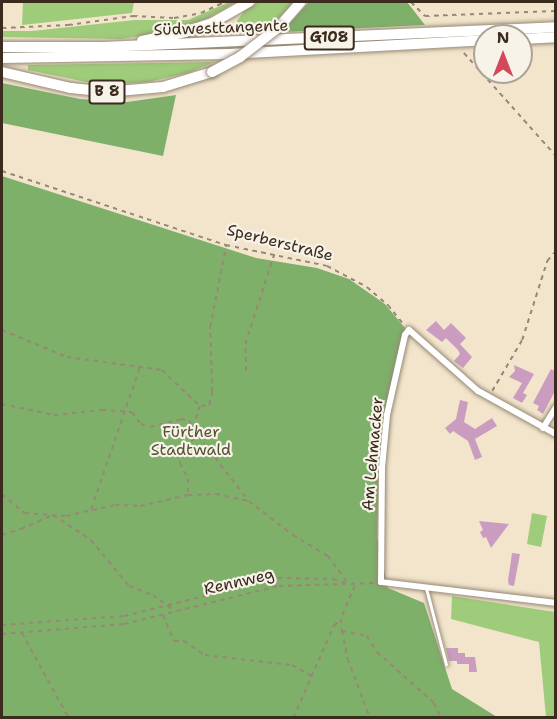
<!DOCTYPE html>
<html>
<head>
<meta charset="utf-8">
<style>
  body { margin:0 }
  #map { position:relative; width:557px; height:719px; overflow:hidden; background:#f2e5cc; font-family:"Shantell Sans",sans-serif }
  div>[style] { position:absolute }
  .green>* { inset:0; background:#9ecc7a }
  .forest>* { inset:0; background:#7eb06a }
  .building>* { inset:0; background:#ca9dc0 }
  .path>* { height:1.5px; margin-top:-0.75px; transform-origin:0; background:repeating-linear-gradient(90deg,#968875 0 4.5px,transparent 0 9px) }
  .roads { filter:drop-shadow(0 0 2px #968875) drop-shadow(0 0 2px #968875) }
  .service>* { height:3px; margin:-1.5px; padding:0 1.5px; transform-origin:1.5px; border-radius:1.5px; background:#fff }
  .minor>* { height:6px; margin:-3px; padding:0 3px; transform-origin:3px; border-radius:3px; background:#fff }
  .trunk>* { height:10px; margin:-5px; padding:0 5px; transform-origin:5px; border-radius:5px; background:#fff }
  .bridges { filter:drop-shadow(0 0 2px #968875) drop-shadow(0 0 2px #968875) }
  .trunk-bridge>* { height:10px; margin:-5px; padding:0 5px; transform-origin:5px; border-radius:5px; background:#fff }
  span { translate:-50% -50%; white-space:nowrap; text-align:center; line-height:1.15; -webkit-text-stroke:4.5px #f7f3e8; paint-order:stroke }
  .shield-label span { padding:2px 4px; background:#f7f3e8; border:2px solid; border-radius:4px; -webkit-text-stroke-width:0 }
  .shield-label { font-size:15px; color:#3b2a1e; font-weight:700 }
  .street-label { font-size:16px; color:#3b2a1e }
  .park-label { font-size:16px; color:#545235 }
  .frame { position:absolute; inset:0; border:3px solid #3b2a1e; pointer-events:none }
  .north { position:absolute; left:473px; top:24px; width:60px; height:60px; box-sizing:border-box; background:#f7f3e8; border:2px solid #aca397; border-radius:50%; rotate:0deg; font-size:16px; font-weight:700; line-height:24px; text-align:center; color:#3b2a1e }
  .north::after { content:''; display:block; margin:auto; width:21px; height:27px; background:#d1495b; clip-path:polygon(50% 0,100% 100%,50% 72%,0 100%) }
</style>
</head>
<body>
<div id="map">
  <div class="green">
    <i style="clip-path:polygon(23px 2px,134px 2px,132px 13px,22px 25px)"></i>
    <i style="clip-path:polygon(229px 2px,236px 2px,208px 18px,168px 32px,121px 39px,2px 37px,2px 31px,32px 31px,135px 20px,188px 20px)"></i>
    <i style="clip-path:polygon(258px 2px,294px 2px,272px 25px,253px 35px,240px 31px,237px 21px,245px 10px)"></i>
    <i style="clip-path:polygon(214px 62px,188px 73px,148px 82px,101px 85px,28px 70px,28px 65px)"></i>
    <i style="clip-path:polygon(532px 513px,547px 516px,541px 547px,527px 544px)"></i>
    <i style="clip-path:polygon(452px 596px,555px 612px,555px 717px,546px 717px,539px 642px,451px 619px)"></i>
  </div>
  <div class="forest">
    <i style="clip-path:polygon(309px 2px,407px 2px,425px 25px,282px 32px)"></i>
    <i style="clip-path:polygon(2px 83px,80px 99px,127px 102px,176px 95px,163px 156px,2px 123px)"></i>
    <i style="clip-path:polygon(2px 176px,256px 258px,317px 268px,349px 279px,385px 304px,405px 328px,384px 425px,379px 467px,377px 537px,388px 588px,424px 603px,452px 689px,497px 717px,2px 718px)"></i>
  </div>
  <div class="building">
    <i style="clip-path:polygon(436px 321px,444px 330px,451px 323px,466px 338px,460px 344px,472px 357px,463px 368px,454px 361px,460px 354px,458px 350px,446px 338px,442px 342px,426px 330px)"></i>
    <i style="clip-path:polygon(514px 365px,534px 374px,523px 393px,527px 395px,522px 403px,513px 398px,522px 383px,509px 377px,515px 371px)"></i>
    <i style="clip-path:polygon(551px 369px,555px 371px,555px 391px,543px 414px,537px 410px,539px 406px,533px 403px)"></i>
    <i style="clip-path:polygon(460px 400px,468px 402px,464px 422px,475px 429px,492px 418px,497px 426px,475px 439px,482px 457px,475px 460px,468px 441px,453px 431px,450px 434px,445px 428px,456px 419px)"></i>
    <i style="clip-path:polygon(479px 521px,509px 524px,491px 548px,486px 537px,483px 538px,480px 532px,483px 530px)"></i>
    <i style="clip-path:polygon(512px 553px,520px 554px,514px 586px,509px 585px,508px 581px)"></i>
    <i style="clip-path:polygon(446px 648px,458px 648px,458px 653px,465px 653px,465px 657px,475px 657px,477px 672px,469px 672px,469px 664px,457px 664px,457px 661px,449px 661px)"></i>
  </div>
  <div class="path">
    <i style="left:411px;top:2px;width:20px;rotate:45deg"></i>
    <i style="left:425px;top:16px;width:131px;rotate:-2.2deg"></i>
    <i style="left:2px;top:28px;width:66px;rotate:-2.6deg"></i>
    <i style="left:68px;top:25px;width:66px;rotate:-7.9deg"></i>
    <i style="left:133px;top:16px;width:41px;rotate:2.8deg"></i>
    <i style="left:174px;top:18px;width:27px;rotate:-10deg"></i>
    <i style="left:201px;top:13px;width:26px;rotate:-25deg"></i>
    <i style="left:464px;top:53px;width:138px;rotate:48.2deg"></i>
    <i style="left:2px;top:171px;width:236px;rotate:18.3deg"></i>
    <i style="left:226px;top:245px;width:103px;rotate:11.7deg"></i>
    <i style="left:327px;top:266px;width:45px;rotate:27.7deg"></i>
    <i style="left:367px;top:287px;width:28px;rotate:41deg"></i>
    <i style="left:388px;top:305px;width:27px;rotate:51deg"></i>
    <i style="left:2px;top:330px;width:70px;rotate:22.6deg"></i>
    <i style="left:67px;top:357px;width:96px;rotate:7.8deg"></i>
    <i style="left:162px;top:370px;width:52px;rotate:43.5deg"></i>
    <i style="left:200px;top:406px;width:24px;rotate:107deg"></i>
    <i style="left:193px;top:429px;width:90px;rotate:52.2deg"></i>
    <i style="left:246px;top:371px;width:27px;rotate:-92deg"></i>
    <i style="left:245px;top:344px;width:94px;rotate:-72deg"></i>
    <i style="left:492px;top:391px;width:59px;rotate:-59.5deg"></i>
    <i style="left:522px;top:340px;width:83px;rotate:-72.4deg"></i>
    <i style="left:547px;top:261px;width:13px;rotate:-48deg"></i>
    <i style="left:2px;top:404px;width:53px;rotate:11.9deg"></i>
    <i style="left:54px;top:415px;width:48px;rotate:-5.9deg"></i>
    <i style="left:102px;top:410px;width:30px;rotate:4deg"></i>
    <i style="left:132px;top:412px;width:15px;rotate:53deg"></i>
    <i style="left:141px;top:424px;width:9px;rotate:18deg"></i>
    <i style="left:150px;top:427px;width:32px;rotate:-14deg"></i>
    <i style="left:181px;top:419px;width:9px;rotate:13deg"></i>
    <i style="left:190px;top:421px;width:17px;rotate:77deg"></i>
    <i style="left:194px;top:438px;width:29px;rotate:119deg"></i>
    <i style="left:180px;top:463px;width:18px;rotate:63deg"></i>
    <i style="left:188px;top:479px;width:15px;rotate:90deg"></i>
    <i style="left:201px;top:406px;width:8px;rotate:-7deg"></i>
    <i style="left:209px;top:405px;width:13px;rotate:-77deg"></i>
    <i style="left:212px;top:392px;width:65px;rotate:-91.8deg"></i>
    <i style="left:210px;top:327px;width:83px;rotate:-78.8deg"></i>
    <i style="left:2px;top:494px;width:30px;rotate:40deg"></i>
    <i style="left:25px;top:513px;width:41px;rotate:4.2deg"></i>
    <i style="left:66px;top:516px;width:50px;rotate:-12.7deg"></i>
    <i style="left:115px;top:505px;width:25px;rotate:2deg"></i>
    <i style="left:140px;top:506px;width:49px;rotate:-12.9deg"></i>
    <i style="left:188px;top:495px;width:28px;rotate:-2deg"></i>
    <i style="left:216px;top:494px;width:34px;rotate:12deg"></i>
    <i style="left:249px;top:501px;width:56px;rotate:37.7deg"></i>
    <i style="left:293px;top:535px;width:41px;rotate:31deg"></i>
    <i style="left:328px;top:556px;width:34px;rotate:54deg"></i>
    <i style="left:91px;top:509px;width:150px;rotate:-71deg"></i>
    <i style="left:2px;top:535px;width:20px;rotate:-18deg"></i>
    <i style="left:21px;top:529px;width:35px;rotate:-24deg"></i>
    <i style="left:53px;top:515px;width:45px;rotate:33.3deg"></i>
    <i style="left:91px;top:540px;width:60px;rotate:50.4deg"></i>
    <i style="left:129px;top:586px;width:26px;rotate:21deg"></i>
    <i style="left:153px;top:595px;width:27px;rotate:36deg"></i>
    <i style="left:355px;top:586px;width:36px;rotate:113deg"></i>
    <i style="left:341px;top:619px;width:12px;rotate:85deg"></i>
    <i style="left:342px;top:631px;width:29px;rotate:78deg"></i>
    <i style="left:348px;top:659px;width:63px;rotate:69.6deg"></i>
    <i style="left:163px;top:615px;width:28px;rotate:67deg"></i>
    <i style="left:174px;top:641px;width:10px"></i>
    <i style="left:184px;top:641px;width:25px;rotate:34deg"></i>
    <i style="left:205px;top:655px;width:88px;rotate:6.6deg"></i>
    <i style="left:292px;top:665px;width:23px;rotate:29deg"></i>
    <i style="left:2px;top:625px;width:122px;rotate:-4.2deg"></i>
    <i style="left:124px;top:616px;width:159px;rotate:-13.9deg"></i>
    <i style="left:278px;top:578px;width:55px;rotate:1deg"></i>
    <i style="left:333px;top:579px;width:13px;rotate:18deg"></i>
    <i style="left:342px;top:631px;width:25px;rotate:11deg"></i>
    <i style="left:367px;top:636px;width:19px;rotate:58deg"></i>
    <i style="left:377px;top:652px;width:76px;rotate:41.8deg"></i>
    <i style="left:434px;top:703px;width:17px;rotate:65deg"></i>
    <i style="left:22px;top:633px;width:97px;rotate:61.1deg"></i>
    <i style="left:2px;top:634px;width:122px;rotate:-4.7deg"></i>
    <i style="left:124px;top:624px;width:160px;rotate:-13.8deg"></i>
    <i style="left:279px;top:586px;width:96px;rotate:-1.8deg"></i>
    <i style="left:293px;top:718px;width:102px;rotate:-66.2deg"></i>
    <i style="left:334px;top:625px;width:9px;rotate:-36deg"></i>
  </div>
  <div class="roads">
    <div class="service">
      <i style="left:426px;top:588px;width:79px;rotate:75.3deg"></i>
    </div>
    <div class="minor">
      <i style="left:543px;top:428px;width:25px;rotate:-58deg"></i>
      <i style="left:556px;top:434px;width:89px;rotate:-151.1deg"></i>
      <i style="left:478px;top:391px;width:92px;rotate:-138.5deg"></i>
      <i style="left:409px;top:330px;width:6px;rotate:129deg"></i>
      <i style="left:405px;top:335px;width:82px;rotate:102.7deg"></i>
      <i style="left:387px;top:415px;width:53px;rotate:95.4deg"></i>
      <i style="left:382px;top:468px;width:114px;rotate:90.5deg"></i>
      <i style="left:381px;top:582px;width:176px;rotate:6.8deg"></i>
    </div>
    <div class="trunk">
      <i style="left:279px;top:27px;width:33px;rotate:-49deg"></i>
      <i style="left:521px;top:39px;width:35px;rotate:-3deg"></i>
      <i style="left:142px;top:41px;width:44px;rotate:-11.8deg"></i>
      <i style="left:185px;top:32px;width:28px;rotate:-18deg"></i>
      <i style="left:212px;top:23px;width:43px;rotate:-29.6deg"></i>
      <i style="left:2px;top:47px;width:107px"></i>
      <i style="left:103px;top:47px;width:453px;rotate:-2.5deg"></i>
      <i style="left:2px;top:58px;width:227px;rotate:-1deg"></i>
      <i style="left:229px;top:54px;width:256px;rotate:-3.1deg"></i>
      <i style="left:2px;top:72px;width:71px;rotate:13.1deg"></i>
      <i style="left:71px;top:88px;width:36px;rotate:6deg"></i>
      <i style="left:107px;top:92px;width:56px;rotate:-5.1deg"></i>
      <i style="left:163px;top:87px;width:51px;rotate:-17deg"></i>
    </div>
  </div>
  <div class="bridges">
    <div class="trunk-bridge">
      <i style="left:212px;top:72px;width:32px;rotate:-28deg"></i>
      <i style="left:240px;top:57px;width:49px;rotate:-37.6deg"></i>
    </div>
  </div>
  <div class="shield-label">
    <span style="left:329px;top:38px">G108</span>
    <span style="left:107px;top:92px">B 8</span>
  </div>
  <div class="street-label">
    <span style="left:221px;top:28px;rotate:-2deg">Südwesttangente</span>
    <span style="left:280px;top:243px;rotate:14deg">Sperberstraße</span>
    <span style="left:373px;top:454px;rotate:-85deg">Am Lehmacker</span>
    <span style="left:239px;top:582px;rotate:-13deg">Rennweg</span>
  </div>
  <div class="park-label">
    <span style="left:191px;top:441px">Fürther<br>Stadtwald</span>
  </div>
  <div class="frame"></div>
  <div class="north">N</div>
</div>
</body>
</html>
